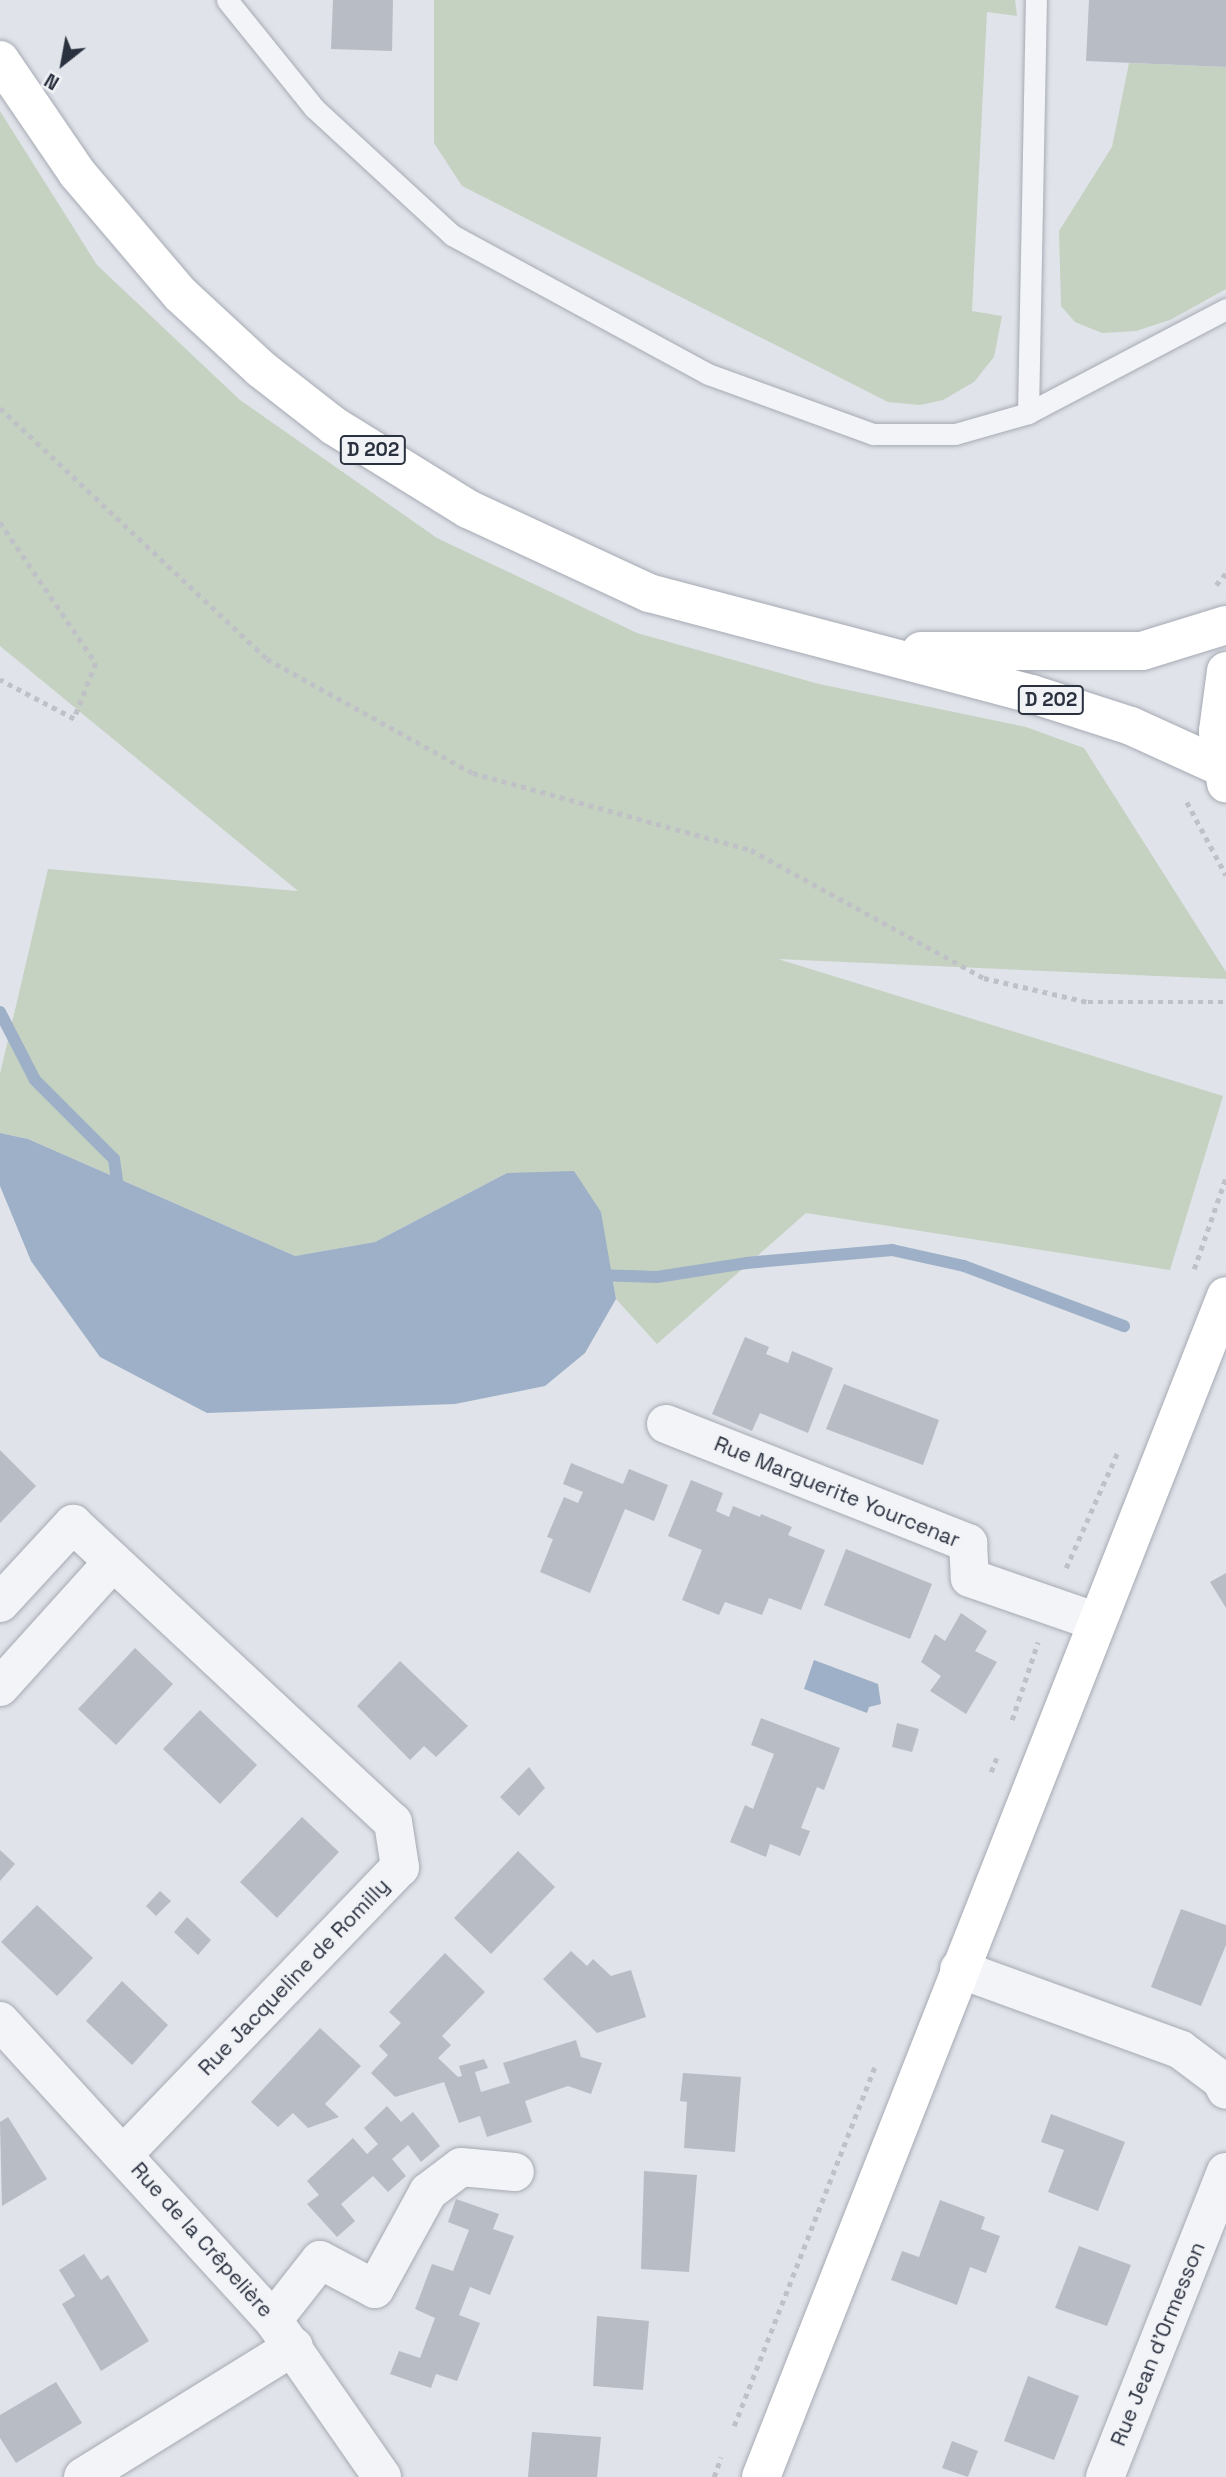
<!DOCTYPE html>
<html>
<head>
<meta charset="utf-8">
<style>
  body { margin:0 }
  #map { position:relative; width:1226px; height:2477px; overflow:hidden; background:#e0e3e9; font-family:"Space Grotesk",sans-serif }
  div>[style] { position:absolute }
  .green>* { inset:0; background:#c5d2c2 }
  .water>* { inset:0; background:#9db0c7 }
  .stream>* { height:12px; margin:-6px; padding:0 6px; transform-origin:6px; border-radius:6px; background:#9db0c7 }
  .building>* { inset:0; background:#b8bcc5 }
  .path>* { height:4.5px; margin-top:-2.25px; transform-origin:0; background:repeating-linear-gradient(90deg,#bfc1c7 0 5px,transparent 0 10px) }
  .roads { filter:drop-shadow(0 0 2px #a6aab3) drop-shadow(0 0 2px #a6aab3) }
  .service>* { height:21px; margin:-10.5px; padding:0 10.5px; transform-origin:10.5px; border-radius:10.5px; background:#f3f4f7 }
  .minor>* { height:38px; margin:-19px; padding:0 19px; transform-origin:19px; border-radius:19px; background:#f3f4f7 }
  .secondary>* { height:38px; margin:-19px; padding:0 19px; transform-origin:19px; border-radius:19px; background:#fff }
  .primary>* { height:38px; margin:-19px; padding:0 19px; transform-origin:19px; border-radius:19px; background:#fff }
  span { translate:-50% -50%; white-space:nowrap; text-align:center; line-height:1.15; -webkit-text-stroke:5px #f0f2f6; paint-order:stroke }
  .shield-label span { padding:2px 5px; background:#f0f2f6; border:2px solid; border-radius:5px; -webkit-text-stroke-width:0 }
  .shield-label { font-size:19px; color:#2a313f; font-weight:700 }
  .street-label { font-size:21px; color:#2a313f }
  .north { position:absolute; left:28px; top:28px; width:70px; height:70px; -webkit-text-stroke:5px #f0f2f6; paint-order:stroke; rotate:211deg; font-size:19px; font-weight:700; line-height:28px; text-align:center; color:#2a313f }
  .north::after { content:''; display:block; margin:auto; width:24px; height:32px; background:#2a313f; clip-path:polygon(50% 0,100% 100%,50% 72%,0 100%) }
</style>
</head>
<body>
<div id="map">
  <div class="green">
    <i style="clip-path:polygon(434px 0,1015px 0,1017px 16px,987px 12px,972px 311px,1002px 316px,994px 357px,974px 382px,943px 400px,920px 405px,888px 402px,462px 186px,434px 143px)"></i>
    <i style="clip-path:polygon(1129px 63px,1226px 67px,1226px 289px,1170px 320px,1136px 331px,1102px 333px,1075px 322px,1061px 306px,1059px 231px,1112px 147px)"></i>
    <i style="clip-path:polygon(0 111px,97px 265px,240px 400px,437px 538px,637px 633px,819px 684px,1026px 727px,1084px 748px,1226px 972px,1226px 979px,778px 959px,1223px 1096px,1170px 1270px,806px 1213px,657px 1344px,616px 1299px,612px 1275px,507px 1173px,375px 1242px,295px 1256px,28px 1139px,0 1133px,0 1074px,48px 869px,298px 891px,0 646px)"></i>
  </div>
  <div class="water">
    <i style="clip-path:polygon(0 1133px,28px 1139px,295px 1256px,375px 1242px,507px 1173px,574px 1171px,601px 1212px,616px 1299px,585px 1353px,545px 1386px,455px 1404px,207px 1413px,100px 1357px,31px 1261px,0 1186px)"></i>
    <i style="clip-path:polygon(814px 1660px,878px 1684px,881px 1704px,869px 1707px,867px 1713px,804px 1689px)"></i>
  </div>
  <div class="stream">
    <i style="left:0;top:1012px;width:76px;rotate:62.8deg"></i>
    <i style="left:35px;top:1080px;width:112px;rotate:45deg"></i>
    <i style="left:114px;top:1159px;width:36px;rotate:82deg"></i>
    <i style="left:597px;top:1275px;width:60px;rotate:1.9deg"></i>
    <i style="left:657px;top:1277px;width:90px;rotate:-8.9deg"></i>
    <i style="left:746px;top:1263px;width:147px;rotate:-5.1deg"></i>
    <i style="left:892px;top:1250px;width:74px;rotate:12.5deg"></i>
    <i style="left:964px;top:1266px;width:171px;rotate:20.6deg"></i>
  </div>
  <div class="building">
    <i style="clip-path:polygon(333px 0,393px 0,392px 51px,331px 49px)"></i>
    <i style="clip-path:polygon(1089px 0,1226px 0,1226px 67px,1086px 61px)"></i>
    <i style="clip-path:polygon(745px 1337px,769px 1347px,766px 1354px,788px 1363px,792px 1351px,833px 1368px,808px 1433px,760px 1413px,752px 1431px,712px 1414px)"></i>
    <i style="clip-path:polygon(844px 1384px,939px 1420px,923px 1465px,826px 1429px)"></i>
    <i style="clip-path:polygon(0 1450px,36px 1486px,0 1523px)"></i>
    <i style="clip-path:polygon(571px 1463px,623px 1484px,629px 1469px,668px 1485px,654px 1521px,625px 1509px,590px 1593px,540px 1572px,553px 1539px,547px 1537px,564px 1497px,578px 1503px,583px 1492px,563px 1484px)"></i>
    <i style="clip-path:polygon(691px 1480px,723px 1493px,716px 1511px,729px 1517px,733px 1506px,760px 1517px,761px 1514px,792px 1527px,788px 1535px,825px 1550px,801px 1610px,769px 1598px,762px 1615px,725px 1602px,719px 1615px,682px 1600px,702px 1550px,668px 1536px)"></i>
    <i style="clip-path:polygon(846px 1549px,932px 1584px,910px 1639px,824px 1605px)"></i>
    <i style="clip-path:polygon(1226px 1573px,1226px 1608px,1210px 1582px)"></i>
    <i style="clip-path:polygon(961px 1613px,987px 1631px,975px 1651px,997px 1662px,966px 1714px,930px 1691px,941px 1676px,921px 1662px,935px 1634px,945px 1641px)"></i>
    <i style="clip-path:polygon(135px 1648px,173px 1684px,116px 1745px,78px 1709px)"></i>
    <i style="clip-path:polygon(400px 1661px,468px 1726px,436px 1757px,424px 1746px,410px 1760px,357px 1706px)"></i>
    <i style="clip-path:polygon(200px 1710px,257px 1765px,220px 1804px,163px 1749px)"></i>
    <i style="clip-path:polygon(761px 1718px,840px 1748px,824px 1790px,817px 1787px,801px 1828px,810px 1831px,800px 1856px,770px 1844px,766px 1857px,730px 1842px,745px 1805px,753px 1809px,774px 1754px,751px 1745px)"></i>
    <i style="clip-path:polygon(897px 1723px,919px 1729px,912px 1752px,892px 1747px)"></i>
    <i style="clip-path:polygon(529px 1767px,545px 1788px,519px 1816px,500px 1797px)"></i>
    <i style="clip-path:polygon(302px 1817px,339px 1852px,277px 1918px,240px 1882px)"></i>
    <i style="clip-path:polygon(0 1850px,15px 1864px,0 1881px)"></i>
    <i style="clip-path:polygon(518px 1851px,555px 1887px,491px 1954px,454px 1918px)"></i>
    <i style="clip-path:polygon(160px 1891px,171px 1901px,156px 1916px,146px 1906px)"></i>
    <i style="clip-path:polygon(37px 1905px,93px 1958px,57px 1996px,1px 1942px)"></i>
    <i style="clip-path:polygon(1181px 1909px,1226px 1925px,1226px 1945px,1201px 2006px,1151px 1987px)"></i>
    <i style="clip-path:polygon(187px 1917px,211px 1940px,198px 1955px,174px 1932px)"></i>
    <i style="clip-path:polygon(571px 1951px,587px 1966px,593px 1959px,611px 1976px,631px 1970px,646px 2017px,597px 2033px,543px 1979px)"></i>
    <i style="clip-path:polygon(445px 1953px,485px 1992px,442px 2036px,451px 2045px,438px 2058px,458px 2077px,462px 2076px,459px 2066px,484px 2059px,488px 2068px,475px 2072px,481px 2092px,510px 2083px,503px 2063px,576px 2040px,581px 2057px,602px 2063px,591px 2094px,568px 2086px,525px 2101px,532px 2122px,487px 2137px,480px 2116px,459px 2123px,444px 2082px,395px 2097px,371px 2073px,388px 2055px,379px 2046px,401px 2023px,389px 2012px)"></i>
    <i style="clip-path:polygon(122px 1981px,168px 2025px,132px 2065px,86px 2021px)"></i>
    <i style="clip-path:polygon(320px 2028px,361px 2066px,325px 2104px,339px 2117px,308px 2128px,293px 2113px,278px 2127px,251px 2102px)"></i>
    <i style="clip-path:polygon(683px 2073px,741px 2077px,735px 2152px,684px 2148px,687px 2102px,680px 2101px)"></i>
    <i style="clip-path:polygon(387px 2106px,401px 2122px,413px 2112px,440px 2146px,421px 2162px,408px 2145px,392px 2159px,406px 2176px,388px 2192px,373px 2176px,341px 2204px,355px 2221px,337px 2237px,307px 2204px,319px 2195px,307px 2181px,353px 2138px,367px 2154px,378px 2144px,364px 2128px)"></i>
    <i style="clip-path:polygon(1051px 2114px,1125px 2142px,1098px 2211px,1048px 2192px,1064px 2150px,1041px 2142px)"></i>
    <i style="clip-path:polygon(8px 2117px,47px 2179px,2px 2206px,0 2122px)"></i>
    <i style="clip-path:polygon(644px 2171px,697px 2175px,689px 2272px,641px 2269px)"></i>
    <i style="clip-path:polygon(456px 2199px,499px 2214px,493px 2229px,514px 2236px,490px 2295px,470px 2287px,459px 2315px,480px 2323px,457px 2381px,436px 2374px,431px 2388px,390px 2374px,399px 2351px,420px 2358px,435px 2318px,415px 2309px,432px 2264px,453px 2271px,469px 2230px,448px 2222px)"></i>
    <i style="clip-path:polygon(940px 2200px,985px 2217px,981px 2229px,1000px 2236px,986px 2273px,970px 2267px,957px 2305px,891px 2280px,902px 2251px,919px 2257px)"></i>
    <i style="clip-path:polygon(1079px 2246px,1131px 2265px,1107px 2326px,1055px 2308px)"></i>
    <i style="clip-path:polygon(84px 2254px,101px 2280px,108px 2275px,149px 2341px,101px 2371px,62px 2304px,75px 2296px,59px 2270px)"></i>
    <i style="clip-path:polygon(597px 2316px,649px 2321px,643px 2390px,593px 2386px)"></i>
    <i style="clip-path:polygon(1028px 2376px,1079px 2396px,1054px 2460px,1004px 2441px)"></i>
    <i style="clip-path:polygon(56px 2382px,82px 2423px,16px 2463px,0 2438px,0 2415px)"></i>
    <i style="clip-path:polygon(532px 2432px,601px 2437px,597px 2477px,528px 2477px)"></i>
    <i style="clip-path:polygon(952px 2441px,978px 2451px,968px 2477px,942px 2468px)"></i>
  </div>
  <div class="path">
    <i style="left:0;top:408px;width:366px;rotate:43.2deg"></i>
    <i style="left:267px;top:659px;width:235px;rotate:29deg"></i>
    <i style="left:473px;top:773px;width:288px;rotate:15.5deg"></i>
    <i style="left:751px;top:850px;width:266px;rotate:28.8deg"></i>
    <i style="left:984px;top:978px;width:107px;rotate:13deg"></i>
    <i style="left:1088px;top:1002px;width:138px"></i>
    <i style="left:0;top:522px;width:171px;rotate:55.8deg"></i>
    <i style="left:96px;top:663px;width:60px;rotate:111.4deg"></i>
    <i style="left:74px;top:719px;width:84px;rotate:-152.2deg"></i>
    <i style="left:1216px;top:585px;width:16px;rotate:-50deg"></i>
    <i style="left:1187px;top:802px;width:83px;rotate:61.9deg"></i>
    <i style="left:1194px;top:1269px;width:97px;rotate:-70.8deg"></i>
    <i style="left:1066px;top:1568px;width:128px;rotate:-66deg"></i>
    <i style="left:1012px;top:1720px;width:82px;rotate:-71.6deg"></i>
    <i style="left:991px;top:1772px;width:19px;rotate:-69deg"></i>
    <i style="left:734px;top:2426px;width:386px;rotate:-68.6deg"></i>
    <i style="left:714px;top:2477px;width:21px;rotate:-71deg"></i>
  </div>
  <div class="roads">
    <div class="service">
      <i style="left:227px;top:0;width:139px;rotate:51.1deg"></i>
      <i style="left:314px;top:108px;width:188px;rotate:42.6deg"></i>
      <i style="left:452px;top:235px;width:291px;rotate:28.5deg"></i>
      <i style="left:708px;top:374px;width:176px;rotate:20deg"></i>
      <i style="left:873px;top:434px;width:82px"></i>
      <i style="left:955px;top:434px;width:76px;rotate:-16deg"></i>
      <i style="left:1028px;top:413px;width:224px;rotate:-27.7deg"></i>
      <i style="left:1028px;top:413px;width:413px;rotate:-88.9deg"></i>
    </div>
    <div class="minor">
      <i style="left:666px;top:1424px;width:325px;rotate:21.5deg"></i>
      <i style="left:968px;top:1543px;width:35px;rotate:87deg"></i>
      <i style="left:970px;top:1578px;width:134px;rotate:19.1deg"></i>
      <i style="left:0;top:1603px;width:108px;rotate:-47.3deg"></i>
      <i style="left:73px;top:1524px;width:437px;rotate:43deg"></i>
      <i style="left:393px;top:1822px;width:46px;rotate:81.2deg"></i>
      <i style="left:400px;top:1867px;width:397px;rotate:133.9deg"></i>
      <i style="left:0;top:1687px;width:169px;rotate:-47.9deg"></i>
      <i style="left:959px;top:1969px;width:236px;rotate:20deg"></i>
      <i style="left:1181px;top:2050px;width:50px;rotate:36.9deg"></i>
      <i style="left:1221px;top:2080px;width:11px;rotate:63deg"></i>
      <i style="left:0;top:2021px;width:405px;rotate:47.6deg"></i>
      <i style="left:273px;top:2320px;width:191px;rotate:55.2deg"></i>
      <i style="left:273px;top:2320px;width:76px;rotate:-51.9deg"></i>
      <i style="left:320px;top:2260px;width:62px;rotate:27.8deg"></i>
      <i style="left:375px;top:2289px;width:111px;rotate:-61.3deg"></i>
      <i style="left:428px;top:2192px;width:41px;rotate:-37.1deg"></i>
      <i style="left:461px;top:2167px;width:54px;rotate:5.3deg"></i>
      <i style="left:83px;top:2477px;width:248px;rotate:-31.8deg"></i>
      <i style="left:1105px;top:2477px;width:328px;rotate:-68.4deg"></i>
    </div>
    <div class="secondary">
      <i style="left:761px;top:2477px;width:1269px;rotate:-68.51deg"></i>
    </div>
    <div class="primary">
      <i style="left:0;top:60px;width:137px;rotate:55.7deg"></i>
      <i style="left:77px;top:173px;width:159px;rotate:49.6deg"></i>
      <i style="left:180px;top:294px;width:110px;rotate:42.8deg"></i>
      <i style="left:261px;top:369px;width:93px;rotate:38deg"></i>
      <i style="left:334px;top:426px;width:158px;rotate:31.8deg"></i>
      <i style="left:468px;top:509px;width:200px;rotate:24.9deg"></i>
      <i style="left:649px;top:593px;width:396px;rotate:14.8deg"></i>
      <i style="left:1032px;top:694px;width:104px;rotate:17.9deg"></i>
      <i style="left:1131px;top:726px;width:99px;rotate:24.5deg"></i>
      <i style="left:921px;top:651px;width:221px"></i>
      <i style="left:1142px;top:651px;width:88px;rotate:-17.2deg"></i>
      <i style="left:1226px;top:671px;width:61px;rotate:97.6deg"></i>
      <i style="left:1218px;top:731px;width:53px;rotate:81.3deg"></i>
    </div>
  </div>
  <div class="shield-label">
    <span style="left:373px;top:450px">D 202</span>
    <span style="left:1051px;top:700px">D 202</span>
  </div>
  <div class="street-label">
    <span style="left:837px;top:1492px;rotate:22deg">Rue Marguerite Yourcenar</span>
    <span style="left:294px;top:1977px;rotate:-46deg">Rue Jacqueline de Romilly</span>
    <span style="left:202px;top:2240px;rotate:48deg">Rue de la Crêpelière</span>
    <span style="left:1158px;top:2344px;rotate:-68deg">Rue Jean d'Ormesson</span>
  </div>
  <div class="north">N</div>
</div>
</body>
</html>
